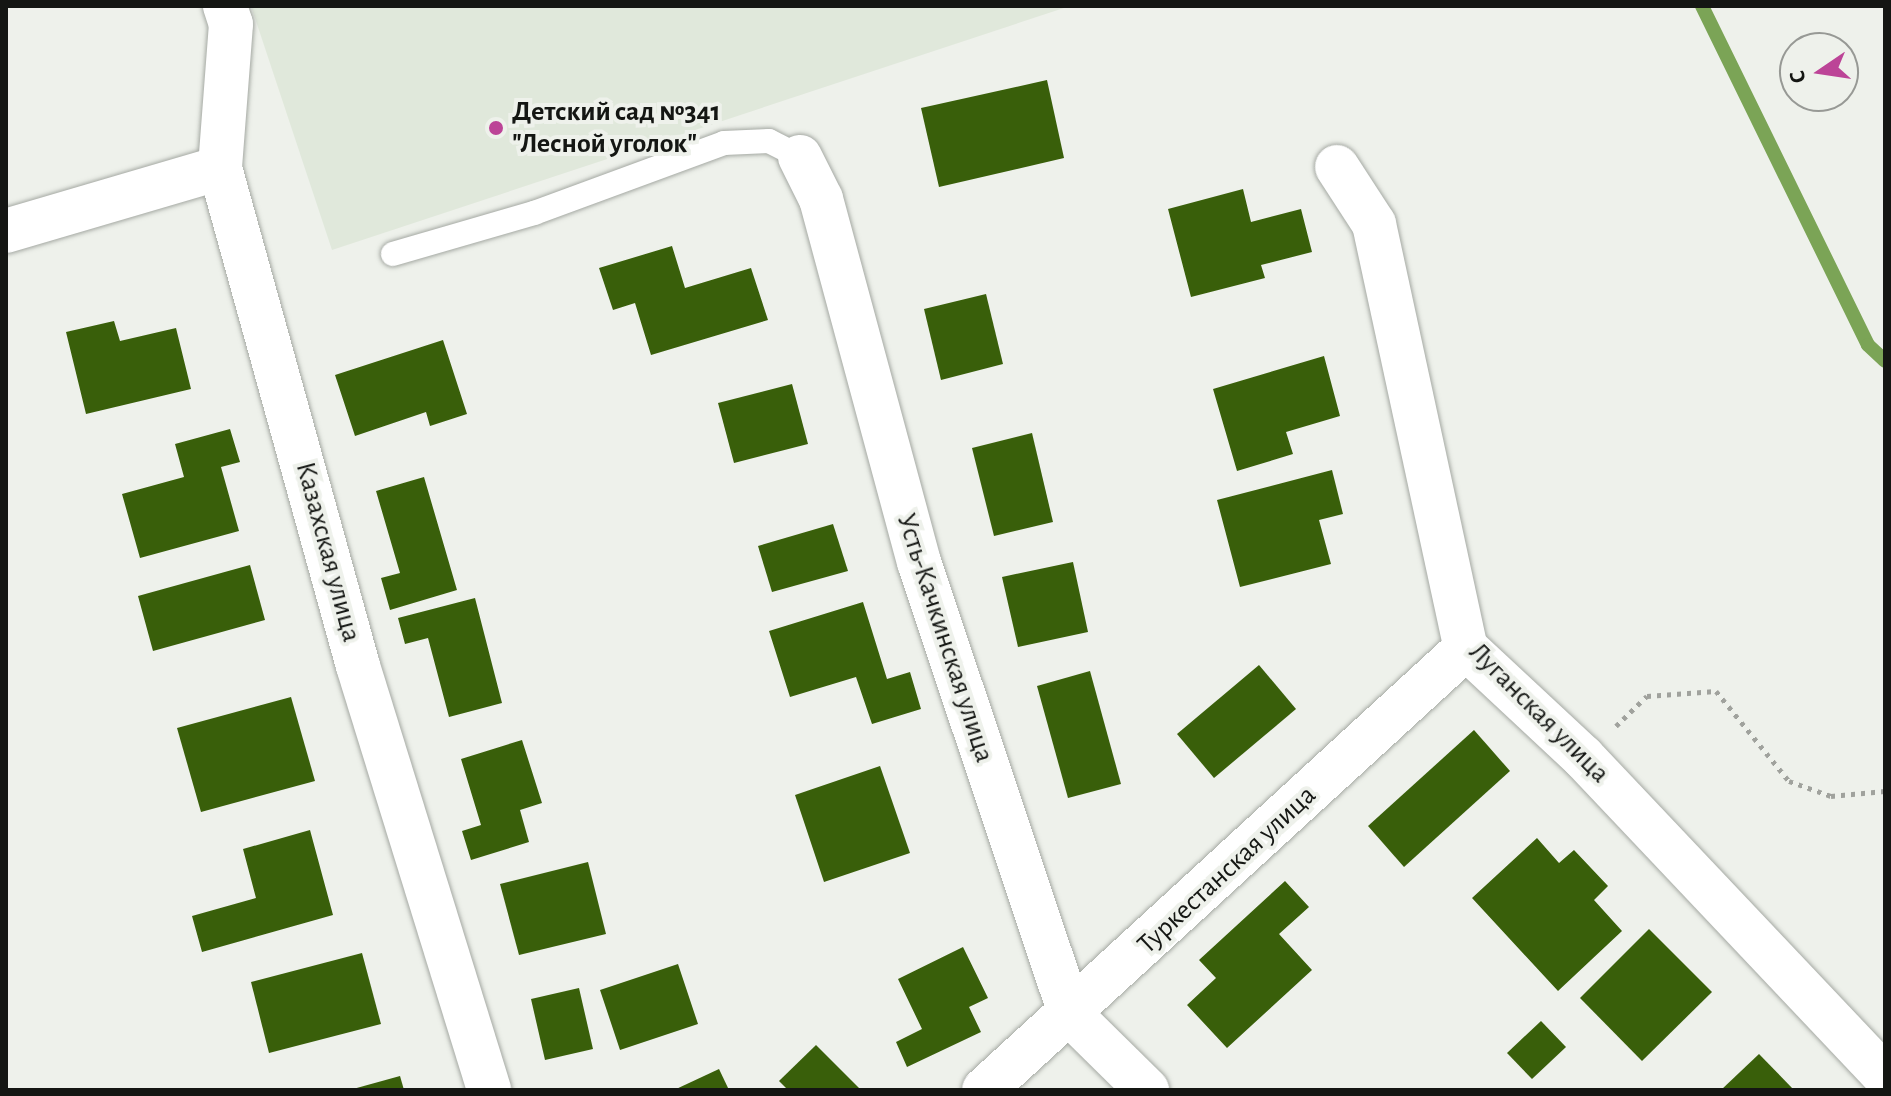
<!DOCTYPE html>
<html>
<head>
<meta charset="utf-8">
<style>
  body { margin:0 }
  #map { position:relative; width:1891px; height:1096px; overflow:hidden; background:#eef1eb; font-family:"Alegreya Sans",sans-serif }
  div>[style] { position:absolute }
  .built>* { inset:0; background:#e0e8db }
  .stream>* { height:14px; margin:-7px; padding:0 7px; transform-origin:7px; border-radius:7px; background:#7ba456 }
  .building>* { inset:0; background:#395f0a }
  .path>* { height:5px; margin-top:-2.5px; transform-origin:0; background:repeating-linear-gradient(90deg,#a0a29d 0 4px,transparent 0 10px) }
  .roads { filter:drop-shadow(0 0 2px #a5a9a3) drop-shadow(0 0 2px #a5a9a3) }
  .service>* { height:24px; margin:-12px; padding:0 12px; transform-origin:12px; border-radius:12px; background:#fff }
  .minor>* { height:44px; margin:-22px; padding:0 22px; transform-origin:22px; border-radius:22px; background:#fff }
  .dots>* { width:22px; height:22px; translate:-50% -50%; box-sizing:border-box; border:4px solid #eef1eb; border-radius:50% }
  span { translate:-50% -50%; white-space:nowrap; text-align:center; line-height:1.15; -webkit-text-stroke:8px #eef1eb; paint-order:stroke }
  .poi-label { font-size:28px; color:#141613; font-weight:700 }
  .left { translate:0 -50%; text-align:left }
  .street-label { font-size:28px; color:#141613 }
  .frame { position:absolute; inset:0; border:8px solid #141613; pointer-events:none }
  .north { position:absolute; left:1779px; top:32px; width:80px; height:80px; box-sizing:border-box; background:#eef1eb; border:2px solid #979995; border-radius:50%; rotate:257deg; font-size:22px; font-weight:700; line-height:32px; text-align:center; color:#141613 }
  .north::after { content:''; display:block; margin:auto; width:28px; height:36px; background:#bc4497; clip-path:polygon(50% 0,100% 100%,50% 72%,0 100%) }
</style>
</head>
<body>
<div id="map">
  <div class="built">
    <i style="clip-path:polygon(251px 6px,1070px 6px,332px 250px)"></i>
  </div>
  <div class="stream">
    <i style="left:1702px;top:6px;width:377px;rotate:63.9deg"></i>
    <i style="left:1868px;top:345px;width:23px;rotate:43deg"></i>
  </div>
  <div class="building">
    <i style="clip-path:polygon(1047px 80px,1064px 158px,939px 187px,921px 108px)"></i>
    <i style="clip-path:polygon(1243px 189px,1251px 222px,1301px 209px,1312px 252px,1261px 265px,1265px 278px,1191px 297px,1168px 209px)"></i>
    <i style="clip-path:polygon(672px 246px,685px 288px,751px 268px,768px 320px,651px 355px,635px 303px,613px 310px,599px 268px)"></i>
    <i style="clip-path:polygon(986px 294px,1003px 364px,941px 380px,924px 309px)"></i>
    <i style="clip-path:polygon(114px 321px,120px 341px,176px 328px,191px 389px,86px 414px,66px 332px)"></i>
    <i style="clip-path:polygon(443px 340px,467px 414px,430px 426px,426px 412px,355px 436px,335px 375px)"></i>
    <i style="clip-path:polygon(1324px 356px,1340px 416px,1286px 432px,1293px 454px,1237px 471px,1213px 389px)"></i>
    <i style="clip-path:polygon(792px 384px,808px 444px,734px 463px,718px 403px)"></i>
    <i style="clip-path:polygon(230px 429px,240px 462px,221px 467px,239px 531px,140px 558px,122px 494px,184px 477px,175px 444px)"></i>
    <i style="clip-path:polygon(1032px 433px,1053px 522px,994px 536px,972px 448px)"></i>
    <i style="clip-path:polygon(1332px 470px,1343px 514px,1319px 520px,1331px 564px,1240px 587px,1217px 500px)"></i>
    <i style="clip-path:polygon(424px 477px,457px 590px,390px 610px,381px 578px,400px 573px,376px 491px)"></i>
    <i style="clip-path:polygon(833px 524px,848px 571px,772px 592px,758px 546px)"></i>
    <i style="clip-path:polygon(1073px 562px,1088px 632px,1018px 647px,1002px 577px)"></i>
    <i style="clip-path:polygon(250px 565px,265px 620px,153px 651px,138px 596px)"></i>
    <i style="clip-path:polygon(475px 598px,502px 703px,449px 717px,428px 638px,405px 644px,398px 618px)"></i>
    <i style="clip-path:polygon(863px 602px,887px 679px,910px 672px,921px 709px,872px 724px,856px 677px,790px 697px,769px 631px)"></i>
    <i style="clip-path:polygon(1259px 665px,1296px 709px,1214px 778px,1177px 734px)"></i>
    <i style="clip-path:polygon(1090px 671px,1121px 784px,1068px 798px,1037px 686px)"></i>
    <i style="clip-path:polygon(291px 697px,315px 781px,201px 812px,177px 728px)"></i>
    <i style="clip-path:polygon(1474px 730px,1510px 771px,1404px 867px,1368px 826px)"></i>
    <i style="clip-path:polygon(522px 740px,542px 803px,520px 810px,529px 842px,471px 860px,462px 831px,481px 825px,461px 759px)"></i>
    <i style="clip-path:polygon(880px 766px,910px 853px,824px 882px,795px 795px)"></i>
    <i style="clip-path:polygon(310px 830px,333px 915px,202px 952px,192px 916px,256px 898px,243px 849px)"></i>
    <i style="clip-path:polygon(1537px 838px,1559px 863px,1574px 850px,1608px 886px,1594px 900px,1622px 931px,1558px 991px,1472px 898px)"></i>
    <i style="clip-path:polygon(588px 862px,606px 934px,519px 955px,500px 884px)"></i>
    <i style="clip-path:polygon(1285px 881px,1309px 907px,1279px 934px,1312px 970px,1227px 1048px,1187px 1005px,1216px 978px,1199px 960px)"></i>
    <i style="clip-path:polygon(1649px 929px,1712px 992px,1642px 1061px,1580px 998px)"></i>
    <i style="clip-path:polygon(963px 947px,988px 998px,969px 1007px,981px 1032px,907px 1067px,896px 1042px,922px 1029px,898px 979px)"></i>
    <i style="clip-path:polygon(362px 953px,381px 1024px,269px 1053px,251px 982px)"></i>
    <i style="clip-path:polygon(678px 964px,698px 1024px,620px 1050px,600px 990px)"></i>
    <i style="clip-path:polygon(579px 988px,593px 1049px,545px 1060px,531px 999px)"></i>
    <i style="clip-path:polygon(1541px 1021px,1566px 1047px,1532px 1079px,1507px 1053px)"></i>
    <i style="clip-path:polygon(816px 1045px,859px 1088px,857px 1090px,788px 1090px,779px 1081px)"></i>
    <i style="clip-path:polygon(1759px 1054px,1794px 1090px,1721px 1090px)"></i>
    <i style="clip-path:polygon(719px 1069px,729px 1090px,674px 1090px)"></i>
    <i style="clip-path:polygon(400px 1076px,404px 1090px,353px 1090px,353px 1089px)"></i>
  </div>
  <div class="path">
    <i style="left:1616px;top:726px;width:43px;rotate:-44.1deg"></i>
    <i style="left:1647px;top:696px;width:69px;rotate:-4.1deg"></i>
    <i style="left:1716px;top:691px;width:116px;rotate:51deg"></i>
    <i style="left:1789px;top:781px;width:45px;rotate:19.7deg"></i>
    <i style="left:1831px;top:796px;width:54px;rotate:-5.3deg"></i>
  </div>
  <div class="roads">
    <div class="service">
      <i style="left:393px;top:254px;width:147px;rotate:-16.2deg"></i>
      <i style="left:534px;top:213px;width:202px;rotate:-20.2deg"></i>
      <i style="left:724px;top:143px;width:45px;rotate:-2.5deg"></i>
      <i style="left:769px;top:141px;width:35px;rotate:27deg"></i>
    </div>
    <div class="minor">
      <i style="left:225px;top:6px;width:19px;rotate:72deg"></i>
      <i style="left:231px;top:24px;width:144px;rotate:94.4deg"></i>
      <i style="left:220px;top:168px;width:517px;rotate:74.51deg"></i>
      <i style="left:358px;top:666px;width:444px;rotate:72.8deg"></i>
      <i style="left:800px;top:157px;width:47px;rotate:63.4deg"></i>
      <i style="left:821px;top:199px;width:376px;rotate:74.9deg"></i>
      <i style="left:919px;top:562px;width:478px;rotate:71.5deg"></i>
      <i style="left:1071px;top:1015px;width:107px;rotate:44.6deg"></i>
      <i style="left:1337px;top:167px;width:68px;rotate:57deg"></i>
      <i style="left:1374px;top:224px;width:434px;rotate:77.8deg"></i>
      <i style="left:1466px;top:648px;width:160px;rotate:43deg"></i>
      <i style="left:1583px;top:757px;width:439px;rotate:46.6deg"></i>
      <i style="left:6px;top:231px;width:223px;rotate:-16.4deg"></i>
      <i style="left:984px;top:1090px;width:654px;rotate:-42.52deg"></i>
    </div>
  </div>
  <div class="dots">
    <i style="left:496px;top:128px;background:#bc4497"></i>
  </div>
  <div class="poi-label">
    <span class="left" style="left:512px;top:128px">Детский сад №341<br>"Лесной уголок"</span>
  </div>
  <div class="street-label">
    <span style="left:328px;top:552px;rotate:75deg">Казахская улица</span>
    <span style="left:945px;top:638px;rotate:72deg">Усть-Качкинская улица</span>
    <span style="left:1539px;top:713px;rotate:45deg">Луганская улица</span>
    <span style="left:1227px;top:870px;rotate:-43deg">Туркестанская улица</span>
  </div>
  <div class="frame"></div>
  <div class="north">С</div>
</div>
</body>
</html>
